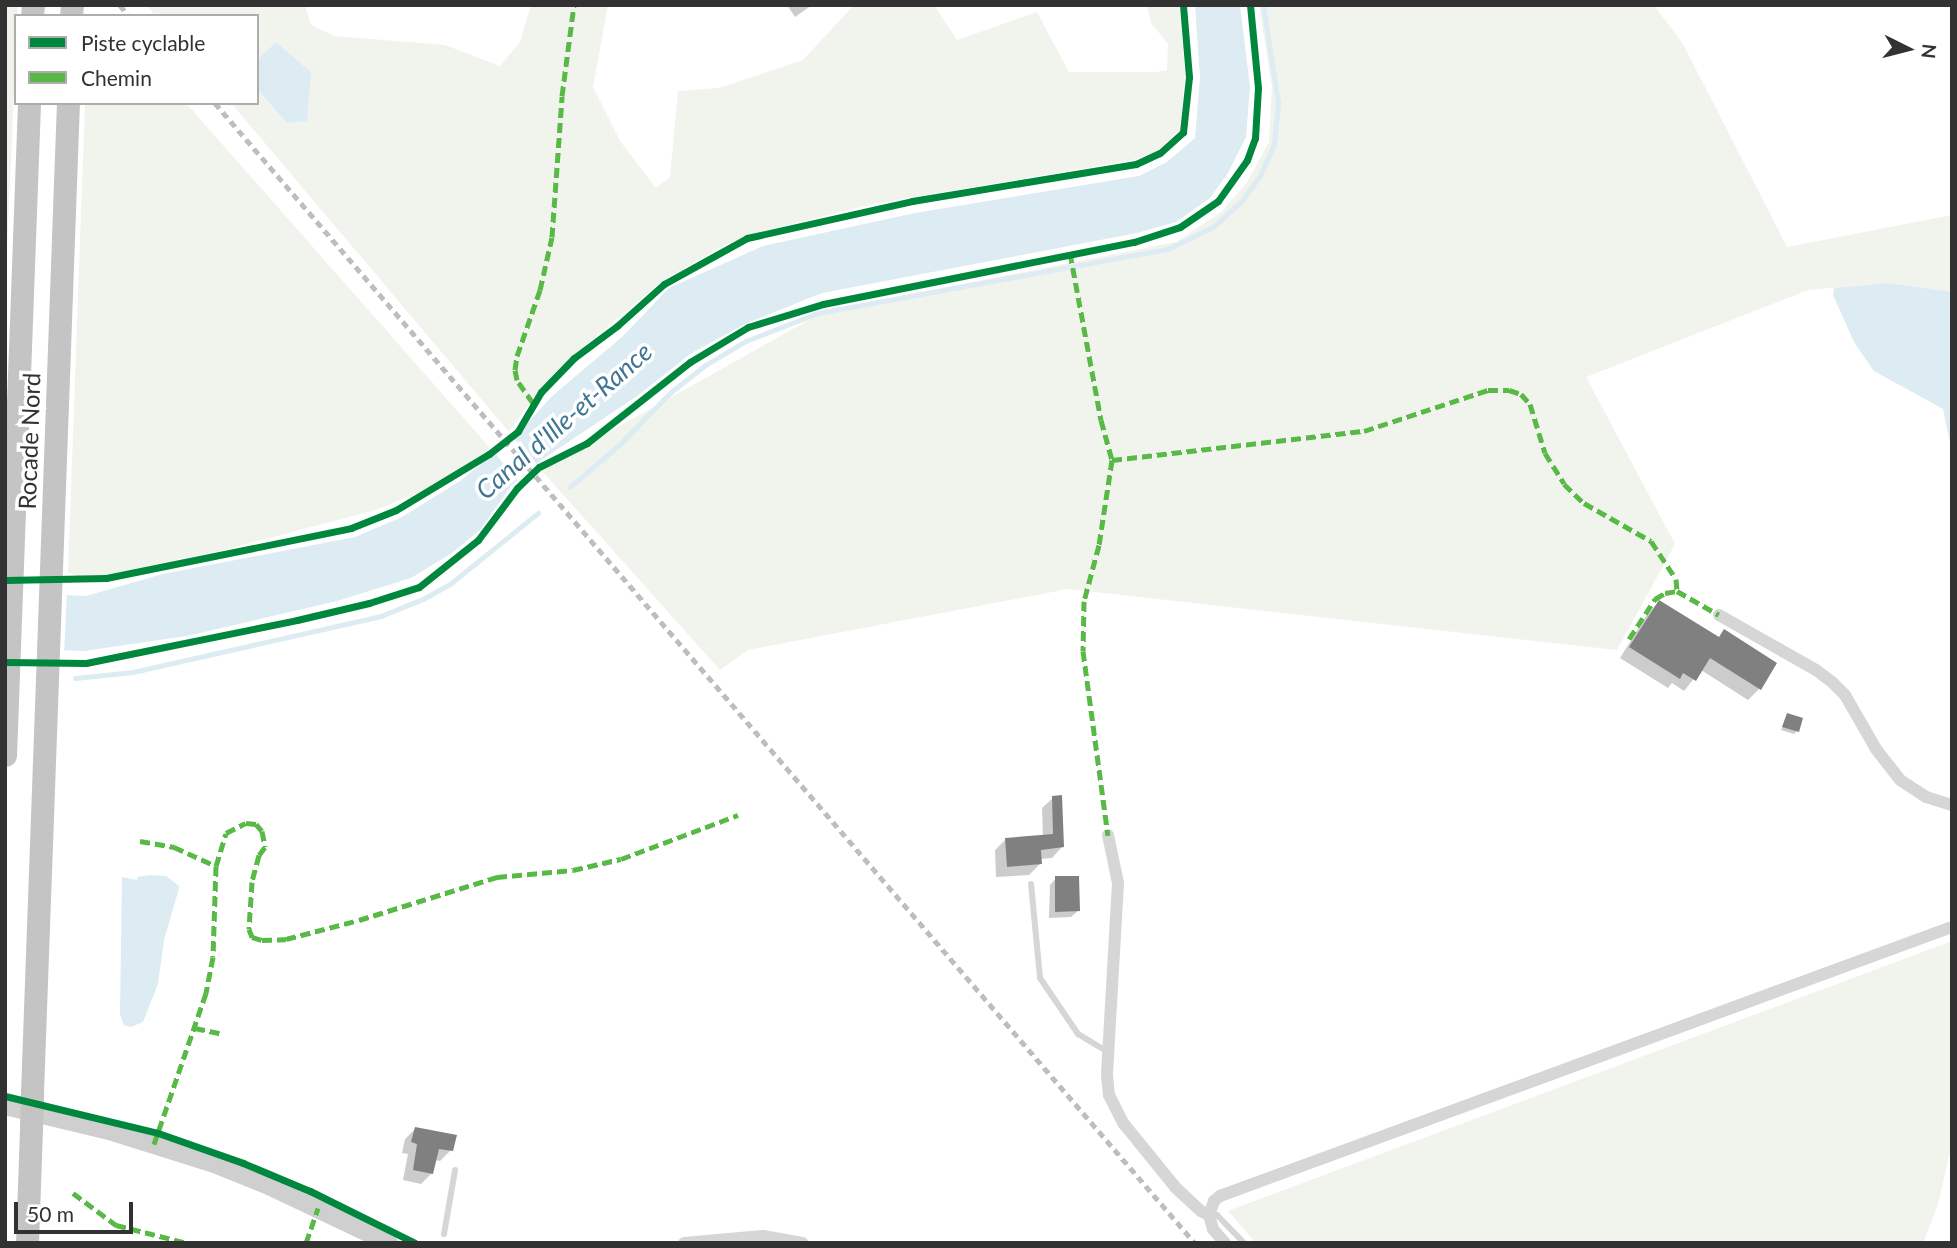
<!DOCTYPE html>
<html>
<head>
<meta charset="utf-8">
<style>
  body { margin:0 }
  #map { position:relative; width:1957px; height:1248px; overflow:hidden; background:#fff; font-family:Lato,sans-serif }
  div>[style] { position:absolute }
  .green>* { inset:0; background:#f1f4ed }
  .water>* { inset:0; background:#ddebf2 }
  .pier>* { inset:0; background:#fff }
  .shadow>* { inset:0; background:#0003 }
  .stream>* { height:4.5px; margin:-2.25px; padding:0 2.25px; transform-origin:2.25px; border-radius:2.25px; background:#ddebf2 }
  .building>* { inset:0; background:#808080 }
  .lane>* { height:6px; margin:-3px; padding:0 3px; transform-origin:3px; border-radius:3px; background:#d6d6d6 }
  .street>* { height:12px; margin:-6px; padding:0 6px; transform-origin:6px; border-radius:6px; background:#d6d6d6 }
  .secondary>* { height:18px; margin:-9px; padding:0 9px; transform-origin:9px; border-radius:9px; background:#cfcfcf }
  .highway>* { height:23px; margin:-11.5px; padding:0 11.5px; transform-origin:11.5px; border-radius:11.5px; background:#c4c4c4 }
  .rail>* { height:4.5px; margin-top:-2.25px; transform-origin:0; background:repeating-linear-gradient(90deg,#bebebe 0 7px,transparent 0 12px) }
  .highway-bridge>* { height:23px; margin:-11.5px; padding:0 11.5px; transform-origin:11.5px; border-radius:11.5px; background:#c4c4c4 }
  .quiet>* { height:5px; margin-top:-2.5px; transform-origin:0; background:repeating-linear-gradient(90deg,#58b947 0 10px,transparent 0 15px) }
  .cycleway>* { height:7px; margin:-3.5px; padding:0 3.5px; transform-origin:3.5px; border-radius:3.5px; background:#00873e }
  span { translate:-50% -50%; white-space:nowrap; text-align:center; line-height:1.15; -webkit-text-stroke:7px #fff; paint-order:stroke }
  .street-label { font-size:24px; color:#323232 }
  .water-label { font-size:26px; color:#407594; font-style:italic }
  .frame { position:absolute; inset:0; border:7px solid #323232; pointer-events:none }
  .legend { position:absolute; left:14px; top:14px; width:245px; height:91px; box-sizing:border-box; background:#fff; border:2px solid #adadad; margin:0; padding:9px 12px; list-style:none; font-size:21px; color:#323232 }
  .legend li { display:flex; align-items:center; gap:14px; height:35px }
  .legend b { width:35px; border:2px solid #adadad }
  .north { position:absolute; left:1873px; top:14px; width:70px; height:70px; -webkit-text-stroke:5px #fff; paint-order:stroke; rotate:96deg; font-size:19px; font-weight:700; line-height:28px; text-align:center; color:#323232 }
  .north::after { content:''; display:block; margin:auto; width:24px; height:32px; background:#323232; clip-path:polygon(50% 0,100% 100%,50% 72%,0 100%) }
  .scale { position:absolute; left:14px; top:1202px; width:119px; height:32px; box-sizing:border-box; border:4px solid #323232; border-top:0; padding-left:9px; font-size:21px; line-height:24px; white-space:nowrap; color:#323232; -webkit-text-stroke:5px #fff; paint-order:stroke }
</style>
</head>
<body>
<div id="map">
  <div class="green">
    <i style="clip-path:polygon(5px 5px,18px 5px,5px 293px)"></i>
    <i style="clip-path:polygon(147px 5px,305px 5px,311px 25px,334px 36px,445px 45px,500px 66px,520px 42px,531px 5px,608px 5px,593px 87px,620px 141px,656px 188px,670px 177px,678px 91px,719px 88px,803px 60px,854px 5px,934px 5px,957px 40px,1037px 12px,1069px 72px,1157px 72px,1167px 70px,1168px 44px,1151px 23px,1147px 5px,1179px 5px,1185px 73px,1180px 131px,1156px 152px,1133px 160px,873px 204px,756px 233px,727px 244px,665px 279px,575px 354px,538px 391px,509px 432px,231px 103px,257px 103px,257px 89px,287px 123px,308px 95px,311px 72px,276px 42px,257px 60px,257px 16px,155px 16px)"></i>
    <i style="clip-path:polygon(1259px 5px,1654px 5px,1683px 44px,1787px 247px,1952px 215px,1952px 292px,1888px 283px,1808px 290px,1586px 377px,1675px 544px,1617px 650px,1068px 589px,748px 650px,720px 670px,541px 470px,825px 311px,1176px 242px,1221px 212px,1246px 184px,1269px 142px,1272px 87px)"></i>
    <i style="clip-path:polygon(85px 103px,186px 103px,490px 448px,484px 455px,418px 493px,376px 510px,224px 550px,104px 575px,78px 576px,68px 573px)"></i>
    <i style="clip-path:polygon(1952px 941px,1952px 1144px,1938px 1204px,1923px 1243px,1256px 1243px,1228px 1211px)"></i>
  </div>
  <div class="water">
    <i style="clip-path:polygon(1195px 5px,1240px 5px,1250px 87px,1246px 137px,1228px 173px,1210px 198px,1176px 222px,1137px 233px,822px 293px,747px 323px,690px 354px,640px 394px,543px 459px,512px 485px,480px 530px,452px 553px,411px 578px,337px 601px,187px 636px,84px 651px,5px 648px,5px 592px,86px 596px,163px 574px,355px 537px,402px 517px,460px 481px,516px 436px,551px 397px,622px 337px,669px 288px,763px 246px,915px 213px,1139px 176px,1167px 162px,1195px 138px,1200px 78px)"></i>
    <i style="clip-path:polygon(276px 42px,311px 72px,307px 121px,287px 123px,257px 89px,257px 60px)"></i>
    <i style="clip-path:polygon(1888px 283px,1952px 292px,1952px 453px,1943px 409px,1874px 371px,1855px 344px,1833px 295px,1834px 288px)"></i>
    <i style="clip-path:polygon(149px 875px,166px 876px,179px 886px,178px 892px,164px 940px,158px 984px,143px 1022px,131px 1027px,124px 1025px,120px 1014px,122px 877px,137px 880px,137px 877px)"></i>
  </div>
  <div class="pier">
    <i style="clip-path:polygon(512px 436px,539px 467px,520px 483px,493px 451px)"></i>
    <i style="clip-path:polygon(5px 588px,67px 592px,64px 654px,5px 652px)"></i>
  </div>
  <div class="shadow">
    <i style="clip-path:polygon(787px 5px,812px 5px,795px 17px)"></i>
    <i style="clip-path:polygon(1659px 602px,1717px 639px,1724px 632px,1775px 664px,1759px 689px,1748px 700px,1701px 670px,1684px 691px,1672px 683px,1668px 688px,1620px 658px,1648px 613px)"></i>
    <i style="clip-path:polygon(1788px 715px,1797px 731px,1794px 734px,1781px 730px)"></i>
    <i style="clip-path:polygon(1053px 798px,1062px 847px,1052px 858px,1040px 859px,1040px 864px,1029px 875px,996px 877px,995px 850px,1005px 840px,1043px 836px,1042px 808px)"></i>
    <i style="clip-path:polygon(1056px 878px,1078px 911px,1071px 917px,1049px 918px,1050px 885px)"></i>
    <i style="clip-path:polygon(416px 1128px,451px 1150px,440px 1161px,435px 1160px,432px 1173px,421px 1184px,403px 1180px,408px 1154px,402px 1153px,405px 1139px)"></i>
  </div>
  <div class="stream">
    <i style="left:570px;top:487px;width:65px;rotate:-40.6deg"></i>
    <i style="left:619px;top:445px;width:74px;rotate:-45.5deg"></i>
    <i style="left:671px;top:392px;width:42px;rotate:-38.2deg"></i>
    <i style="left:704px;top:366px;width:49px;rotate:-30.8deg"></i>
    <i style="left:746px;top:341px;width:77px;rotate:-21.3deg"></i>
    <i style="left:818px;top:313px;width:356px;rotate:-10.4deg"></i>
    <i style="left:1168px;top:249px;width:50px;rotate:-26.1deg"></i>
    <i style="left:1213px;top:227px;width:38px;rotate:-42deg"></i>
    <i style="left:1241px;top:202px;width:32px;rotate:-54deg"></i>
    <i style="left:1260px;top:176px;width:34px;rotate:-66deg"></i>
    <i style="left:1274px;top:145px;width:42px;rotate:-84.6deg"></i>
    <i style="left:1278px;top:103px;width:99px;rotate:-98.7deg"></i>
    <i style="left:75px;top:678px;width:58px;rotate:-5.9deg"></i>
    <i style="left:133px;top:672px;width:254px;rotate:-12.7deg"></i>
    <i style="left:381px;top:616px;width:45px;rotate:-22deg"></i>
    <i style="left:423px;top:599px;width:31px;rotate:-29deg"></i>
    <i style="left:450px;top:584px;width:113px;rotate:-38.9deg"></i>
  </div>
  <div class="building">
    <i style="clip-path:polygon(1659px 600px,1719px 637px,1724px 629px,1777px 663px,1761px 690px,1710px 658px,1696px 681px,1683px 673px,1680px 679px,1629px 647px)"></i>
    <i style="clip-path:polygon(1787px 713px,1803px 718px,1799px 732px,1782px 727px)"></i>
    <i style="clip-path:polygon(1062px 795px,1064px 847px,1041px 850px,1042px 864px,1007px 867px,1005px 838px,1053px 834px,1052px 796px)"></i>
    <i style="clip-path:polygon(1055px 876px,1079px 876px,1080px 911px,1055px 912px)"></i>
    <i style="clip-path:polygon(415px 1127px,457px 1135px,453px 1151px,439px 1149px,433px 1174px,413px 1170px,417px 1144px,411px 1142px)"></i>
  </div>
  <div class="lane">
    <i style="left:1031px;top:884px;width:94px;rotate:84.5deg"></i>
    <i style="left:1040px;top:978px;width:68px;rotate:55.8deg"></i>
    <i style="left:1078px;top:1034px;width:35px;rotate:31deg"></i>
    <i style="left:1209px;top:1215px;width:8px"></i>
    <i style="left:1217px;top:1215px;width:39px;rotate:46deg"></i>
    <i style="left:444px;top:1234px;width:65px;rotate:-80.2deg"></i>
  </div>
  <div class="street">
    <i style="left:1719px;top:615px;width:112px;rotate:29.6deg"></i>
    <i style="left:1816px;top:670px;width:21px;rotate:37deg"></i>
    <i style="left:1833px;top:683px;width:17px;rotate:45deg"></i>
    <i style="left:1845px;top:695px;width:62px;rotate:60.1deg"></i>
    <i style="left:1876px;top:749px;width:39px;rotate:52deg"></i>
    <i style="left:1900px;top:780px;width:31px;rotate:33deg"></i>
    <i style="left:1926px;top:797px;width:27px;rotate:17deg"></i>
    <i style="left:1108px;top:835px;width:49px;rotate:78.2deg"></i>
    <i style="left:1118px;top:883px;width:193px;rotate:93.3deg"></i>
    <i style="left:1107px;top:1076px;width:19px;rotate:84deg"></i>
    <i style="left:1109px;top:1095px;width:33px;rotate:63deg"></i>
    <i style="left:1124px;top:1124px;width:82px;rotate:50.9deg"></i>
    <i style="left:1176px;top:1188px;width:34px;rotate:43deg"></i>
    <i style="left:1201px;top:1211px;width:9px;rotate:27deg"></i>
    <i style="left:684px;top:1243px;width:79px;rotate:-5.1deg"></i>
    <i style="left:763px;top:1236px;width:40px;rotate:10deg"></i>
    <i style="left:1225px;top:1243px;width:18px;rotate:-131deg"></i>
    <i style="left:1213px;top:1229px;width:15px;rotate:-106deg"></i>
    <i style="left:1209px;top:1215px;width:15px;rotate:-70deg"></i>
    <i style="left:1214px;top:1201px;width:8px;rotate:-40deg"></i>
    <i style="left:1220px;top:1196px;width:780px;rotate:-20.18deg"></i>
  </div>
  <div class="secondary">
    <i style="left:5px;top:1106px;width:107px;rotate:13.5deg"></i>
    <i style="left:109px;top:1131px;width:110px;rotate:17.4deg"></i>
    <i style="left:214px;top:1164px;width:59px;rotate:21.8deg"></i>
    <i style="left:269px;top:1186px;width:133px;rotate:25.4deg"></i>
  </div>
  <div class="highway">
    <i style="left:32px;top:16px;width:11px;rotate:-85deg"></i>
    <i style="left:71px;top:16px;width:11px;rotate:-85deg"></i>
    <i style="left:5px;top:755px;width:652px;rotate:-87.89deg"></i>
    <i style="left:32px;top:1092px;width:990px;rotate:-87.92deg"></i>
    <i style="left:27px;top:1243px;width:117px;rotate:-88deg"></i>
  </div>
  <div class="rail">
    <i style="left:120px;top:5px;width:14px;rotate:51deg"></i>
    <i style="left:215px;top:103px;width:1503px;rotate:49.32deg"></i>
  </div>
  <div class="highway-bridge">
    <i style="left:31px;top:1126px;width:34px;rotate:-88deg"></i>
  </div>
  <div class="quiet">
    <i style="left:1070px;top:253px;width:170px;rotate:79.5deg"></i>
    <i style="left:1101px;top:420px;width:41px;rotate:74.6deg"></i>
    <i style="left:1112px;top:460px;width:86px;rotate:98.7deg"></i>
    <i style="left:1099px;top:545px;width:58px;rotate:105deg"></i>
    <i style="left:1084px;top:601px;width:50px;rotate:91.1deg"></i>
    <i style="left:1083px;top:651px;width:186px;rotate:82.3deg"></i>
    <i style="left:533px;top:403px;width:28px;rotate:-125deg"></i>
    <i style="left:517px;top:380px;width:10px;rotate:-101deg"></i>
    <i style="left:515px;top:370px;width:14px;rotate:-82deg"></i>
    <i style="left:517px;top:356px;width:70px;rotate:-70.8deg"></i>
    <i style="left:540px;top:290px;width:54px;rotate:-77.2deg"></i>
    <i style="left:552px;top:237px;width:141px;rotate:-85.9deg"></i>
    <i style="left:562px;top:96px;width:92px;rotate:-82.5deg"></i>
    <i style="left:1112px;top:460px;width:254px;rotate:-6.6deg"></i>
    <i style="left:1364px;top:431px;width:131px;rotate:-18.3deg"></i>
    <i style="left:1488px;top:390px;width:21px"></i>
    <i style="left:1509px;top:390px;width:13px;rotate:18deg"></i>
    <i style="left:1521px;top:394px;width:13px;rotate:48deg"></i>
    <i style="left:1530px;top:404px;width:51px;rotate:73deg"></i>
    <i style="left:1545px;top:453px;width:36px;rotate:58deg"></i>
    <i style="left:1564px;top:484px;width:28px;rotate:44deg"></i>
    <i style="left:1584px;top:503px;width:77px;rotate:29.6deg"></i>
    <i style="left:1651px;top:541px;width:45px;rotate:56.7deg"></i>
    <i style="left:1676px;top:579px;width:12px;rotate:85deg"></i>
    <i style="left:1629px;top:639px;width:48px;rotate:-57deg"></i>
    <i style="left:1655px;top:599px;width:12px;rotate:-31deg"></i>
    <i style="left:1665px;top:593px;width:12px;rotate:-9deg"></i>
    <i style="left:1677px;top:591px;width:48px;rotate:29.7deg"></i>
    <i style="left:140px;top:841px;width:35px;rotate:10deg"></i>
    <i style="left:174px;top:847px;width:46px;rotate:24.3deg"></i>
    <i style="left:216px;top:866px;width:91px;rotate:91.9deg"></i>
    <i style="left:213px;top:957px;width:37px;rotate:101deg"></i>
    <i style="left:206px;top:993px;width:160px;rotate:109deg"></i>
    <i style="left:216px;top:866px;width:34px;rotate:-73deg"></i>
    <i style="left:226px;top:833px;width:22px;rotate:-27deg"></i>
    <i style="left:246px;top:823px;width:10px;rotate:6deg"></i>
    <i style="left:256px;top:824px;width:9px;rotate:49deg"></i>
    <i style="left:262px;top:831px;width:16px;rotate:79deg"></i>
    <i style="left:265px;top:847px;width:10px;rotate:127deg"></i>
    <i style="left:259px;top:855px;width:28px;rotate:105deg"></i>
    <i style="left:252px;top:882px;width:47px;rotate:93.7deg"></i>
    <i style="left:249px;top:929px;width:9px;rotate:69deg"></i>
    <i style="left:252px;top:937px;width:10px;rotate:17deg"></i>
    <i style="left:262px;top:940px;width:24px;rotate:-2deg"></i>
    <i style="left:286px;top:939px;width:75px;rotate:-14.6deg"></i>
    <i style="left:359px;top:920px;width:145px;rotate:-17.3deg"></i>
    <i style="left:497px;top:877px;width:76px;rotate:-5.3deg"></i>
    <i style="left:573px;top:870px;width:49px;rotate:-12.9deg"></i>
    <i style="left:621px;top:859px;width:125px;rotate:-20.6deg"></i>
    <i style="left:195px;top:1028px;width:29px;rotate:12deg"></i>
    <i style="left:73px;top:1193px;width:54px;rotate:36.7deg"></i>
    <i style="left:116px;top:1225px;width:73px;rotate:14.2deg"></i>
    <i style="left:306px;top:1243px;width:37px;rotate:-71deg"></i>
  </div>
  <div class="cycleway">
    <i style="left:5px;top:580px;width:101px;rotate:-1.1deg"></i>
    <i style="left:106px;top:578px;width:250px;rotate:-11.5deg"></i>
    <i style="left:351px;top:528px;width:48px;rotate:-21.8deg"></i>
    <i style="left:396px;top:510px;width:109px;rotate:-31.1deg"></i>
    <i style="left:489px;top:454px;width:37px;rotate:-38deg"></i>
    <i style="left:518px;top:431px;width:45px;rotate:-59.5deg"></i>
    <i style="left:541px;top:392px;width:47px;rotate:-45.9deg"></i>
    <i style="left:574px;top:358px;width:54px;rotate:-36.7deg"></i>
    <i style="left:617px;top:326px;width:63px;rotate:-41.8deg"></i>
    <i style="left:664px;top:284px;width:95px;rotate:-29deg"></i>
    <i style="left:747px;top:238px;width:169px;rotate:-12.6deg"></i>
    <i style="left:912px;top:201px;width:227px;rotate:-9.4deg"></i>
    <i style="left:1136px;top:164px;width:26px;rotate:-25deg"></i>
    <i style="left:1160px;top:153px;width:31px;rotate:-42deg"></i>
    <i style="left:1183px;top:132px;width:55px;rotate:-83.8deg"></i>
    <i style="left:1189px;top:77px;width:72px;rotate:-94.8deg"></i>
    <i style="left:5px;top:662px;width:81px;rotate:0.7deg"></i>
    <i style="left:86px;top:663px;width:215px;rotate:-11.5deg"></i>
    <i style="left:297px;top:620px;width:74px;rotate:-13.3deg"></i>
    <i style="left:369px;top:603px;width:52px;rotate:-17.7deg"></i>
    <i style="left:419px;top:587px;width:75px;rotate:-38.5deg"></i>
    <i style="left:478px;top:540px;width:65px;rotate:-53.1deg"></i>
    <i style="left:517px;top:488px;width:30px;rotate:-44deg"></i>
    <i style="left:539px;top:467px;width:54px;rotate:-26.6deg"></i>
    <i style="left:587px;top:443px;width:131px;rotate:-38.2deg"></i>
    <i style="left:690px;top:362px;width:68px;rotate:-31.1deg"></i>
    <i style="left:748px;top:327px;width:78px;rotate:-17deg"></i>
    <i style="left:823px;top:304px;width:317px;rotate:-11.3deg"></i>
    <i style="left:1134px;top:242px;width:48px;rotate:-18.1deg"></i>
    <i style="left:1180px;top:227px;width:46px;rotate:-34.4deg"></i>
    <i style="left:1218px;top:201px;width:50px;rotate:-54.7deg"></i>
    <i style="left:1247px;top:160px;width:23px;rotate:-70deg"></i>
    <i style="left:1255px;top:138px;width:50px;rotate:-86.6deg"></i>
    <i style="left:1258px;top:88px;width:83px;rotate:-95.5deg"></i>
    <i style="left:5px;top:1096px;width:157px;rotate:13.6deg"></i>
    <i style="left:158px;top:1133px;width:90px;rotate:19.4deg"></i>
    <i style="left:243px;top:1163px;width:73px;rotate:22.7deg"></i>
    <i style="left:310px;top:1191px;width:117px;rotate:26.3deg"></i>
  </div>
  <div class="street-label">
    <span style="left:29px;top:441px;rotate:-88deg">Rocade Nord</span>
  </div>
  <div class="water-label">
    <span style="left:564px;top:421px;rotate:-41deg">Canal d'Ille-et-Rance</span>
  </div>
  <div class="frame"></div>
  <ul class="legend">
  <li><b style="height:9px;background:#00873e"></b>Piste cyclable</li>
  <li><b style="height:9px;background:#58b947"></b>Chemin</li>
  </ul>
  <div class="north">N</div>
  <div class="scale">50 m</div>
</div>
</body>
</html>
